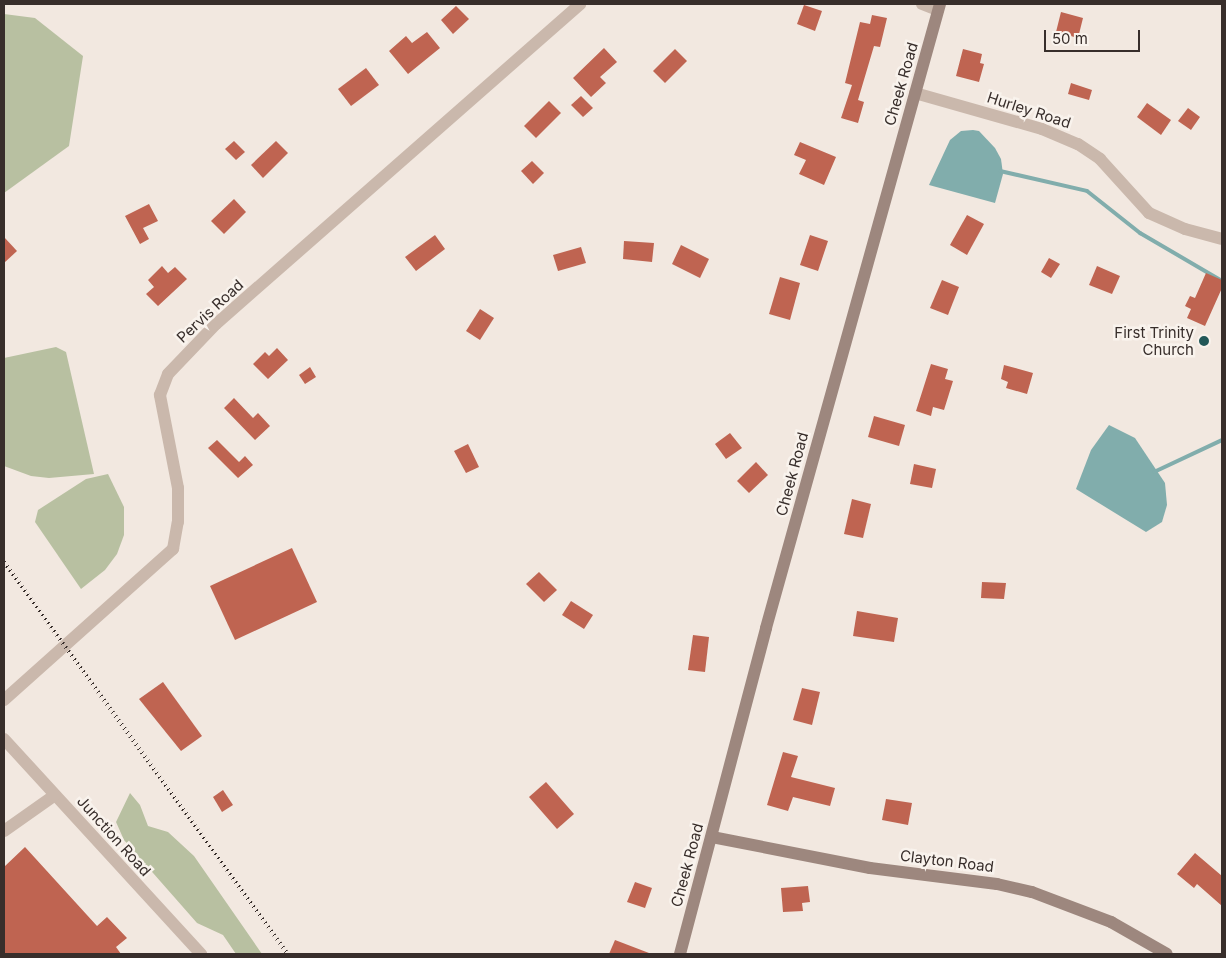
<!DOCTYPE html>
<html>
<head>
<meta charset="utf-8">
<style>
  body { margin:0 }
  #map { position:relative; width:1226px; height:958px; overflow:hidden; background:#f2e8e0; font-family:Inter,sans-serif }
  div>[style] { position:absolute }
  .green>* { inset:0; background:#b8c0a1 }
  .water>* { inset:0; background:#81adac }
  .stream>* { height:4px; margin:-2px; padding:0 2px; transform-origin:2px; border-radius:2px; background:#81adac }
  .building>* { inset:0; background:#bf6451 }
  .street>* { height:12px; margin:-6px; padding:0 6px; transform-origin:6px; border-radius:6px; background:#cab8ac }
  .secondary>* { height:12px; margin:-6px; padding:0 6px; transform-origin:6px; border-radius:6px; background:#9d877e }
  .rail>* { height:4px; margin-top:-2px; transform-origin:0; background:repeating-linear-gradient(90deg,#382e2b 0 1px,transparent 0 5px) }
  .dots>* { width:14px; height:14px; translate:-50% -50%; box-sizing:border-box; border:2px solid #f9f3ed; border-radius:50% }
  span { translate:-50% -50%; white-space:nowrap; text-align:center; line-height:1.15; -webkit-text-stroke:5px #f9f3ed; paint-order:stroke }
  .street-label { font-size:15px; color:#382e2b }
  .poi-label { font-size:15px; color:#382e2b }
  .right { translate:-100% -50%; text-align:right }
  .frame { position:absolute; inset:0; border:5px solid #382e2b; pointer-events:none }
  .scale { position:absolute; left:1044px; top:30px; width:96px; height:22px; box-sizing:border-box; border:2px solid #382e2b; border-top:0; padding-left:6px; font-size:15px; line-height:18px; white-space:nowrap; color:#382e2b; -webkit-text-stroke:4px #f9f3ed; paint-order:stroke }
</style>
</head>
<body>
<div id="map">
  <div class="green">
    <i style="clip-path:polygon(4px 14px,35px 18px,83px 56px,69px 146px,4px 193px)"></i>
    <i style="clip-path:polygon(56px 347px,66px 352px,94px 474px,49px 478px,31px 476px,4px 466px,4px 358px)"></i>
    <i style="clip-path:polygon(108px 474px,124px 507px,124px 535px,117px 554px,105px 570px,81px 589px,35px 522px,38px 510px,86px 479px)"></i>
    <i style="clip-path:polygon(130px 793px,140px 805px,148px 826px,168px 832px,194px 856px,262px 954px,236px 954px,223px 935px,197px 923px,124px 840px,116px 822px)"></i>
  </div>
  <div class="water">
    <i style="clip-path:polygon(973px 130px,979px 131px,995px 148px,1001px 159px,1003px 174px,995px 203px,929px 185px,950px 140px,961px 131px)"></i>
    <i style="clip-path:polygon(1109px 425px,1135px 438px,1165px 483px,1167px 505px,1162px 522px,1146px 532px,1076px 489px,1091px 450px)"></i>
  </div>
  <div class="stream">
    <i style="left:1000px;top:171px;width:89px;rotate:12.9deg"></i>
    <i style="left:1087px;top:191px;width:68px;rotate:38.4deg"></i>
    <i style="left:1140px;top:233px;width:95px;rotate:30.3deg"></i>
    <i style="left:1154px;top:472px;width:75px;rotate:-25.2deg"></i>
  </div>
  <div class="building">
    <i style="clip-path:polygon(804px 5px,822px 11px,815px 31px,797px 24px)"></i>
    <i style="clip-path:polygon(456px 6px,469px 19px,453px 34px,441px 20px)"></i>
    <i style="clip-path:polygon(1061px 12px,1083px 18px,1078px 38px,1056px 32px)"></i>
    <i style="clip-path:polygon(872px 15px,887px 18px,880px 47px,874px 46px,858px 100px,864px 102px,858px 123px,841px 118px,852px 85px,845px 83px,860px 22px,870px 24px)"></i>
    <i style="clip-path:polygon(427px 32px,440px 48px,408px 74px,389px 51px,406px 36px,412px 43px)"></i>
    <i style="clip-path:polygon(604px 48px,617px 62px,600px 77px,606px 83px,591px 97px,573px 78px)"></i>
    <i style="clip-path:polygon(675px 49px,687px 61px,665px 83px,653px 71px)"></i>
    <i style="clip-path:polygon(963px 49px,982px 54px,980px 63px,984px 64px,979px 82px,956px 76px)"></i>
    <i style="clip-path:polygon(366px 68px,379px 85px,351px 106px,338px 89px)"></i>
    <i style="clip-path:polygon(1071px 83px,1092px 90px,1089px 100px,1068px 94px)"></i>
    <i style="clip-path:polygon(581px 96px,593px 108px,583px 117px,571px 105px)"></i>
    <i style="clip-path:polygon(549px 101px,561px 113px,536px 138px,524px 126px)"></i>
    <i style="clip-path:polygon(1147px 103px,1171px 120px,1161px 135px,1137px 117px)"></i>
    <i style="clip-path:polygon(1188px 108px,1200px 117px,1191px 130px,1178px 121px)"></i>
    <i style="clip-path:polygon(234px 141px,245px 152px,236px 160px,225px 149px)"></i>
    <i style="clip-path:polygon(276px 141px,288px 153px,263px 178px,251px 165px)"></i>
    <i style="clip-path:polygon(800px 142px,836px 157px,824px 185px,799px 174px,806px 160px,794px 155px)"></i>
    <i style="clip-path:polygon(532px 161px,544px 173px,533px 184px,521px 171px)"></i>
    <i style="clip-path:polygon(234px 199px,246px 212px,224px 234px,211px 221px)"></i>
    <i style="clip-path:polygon(149px 204px,158px 221px,143px 228px,149px 239px,140px 244px,125px 216px)"></i>
    <i style="clip-path:polygon(967px 215px,984px 224px,967px 255px,950px 245px)"></i>
    <i style="clip-path:polygon(435px 235px,445px 249px,416px 271px,405px 257px)"></i>
    <i style="clip-path:polygon(810px 235px,828px 241px,818px 271px,800px 265px)"></i>
    <i style="clip-path:polygon(4px 237px,17px 251px,4px 263px)"></i>
    <i style="clip-path:polygon(624px 241px,654px 243px,652px 262px,623px 259px)"></i>
    <i style="clip-path:polygon(681px 245px,709px 259px,700px 278px,672px 264px)"></i>
    <i style="clip-path:polygon(581px 247px,586px 263px,558px 271px,553px 255px)"></i>
    <i style="clip-path:polygon(1049px 258px,1060px 264px,1051px 278px,1041px 272px)"></i>
    <i style="clip-path:polygon(162px 266px,168px 273px,175px 267px,187px 279px,158px 306px,146px 294px,154px 287px,148px 280px)"></i>
    <i style="clip-path:polygon(1097px 266px,1120px 276px,1112px 294px,1089px 285px)"></i>
    <i style="clip-path:polygon(1206px 273px,1222px 280px,1222px 288px,1205px 326px,1187px 318px,1191px 309px,1185px 306px,1190px 296px,1195px 298px)"></i>
    <i style="clip-path:polygon(780px 277px,800px 283px,790px 320px,769px 314px)"></i>
    <i style="clip-path:polygon(942px 280px,959px 287px,948px 315px,930px 308px)"></i>
    <i style="clip-path:polygon(480px 309px,494px 318px,480px 340px,466px 331px)"></i>
    <i style="clip-path:polygon(277px 348px,288px 360px,268px 379px,253px 364px,265px 352px,269px 356px)"></i>
    <i style="clip-path:polygon(931px 364px,948px 369px,945px 379px,953px 381px,944px 410px,933px 407px,931px 416px,916px 411px)"></i>
    <i style="clip-path:polygon(1004px 365px,1033px 373px,1027px 394px,1006px 388px,1008px 382px,1001px 379px)"></i>
    <i style="clip-path:polygon(310px 367px,316px 377px,305px 384px,299px 375px)"></i>
    <i style="clip-path:polygon(234px 398px,253px 418px,258px 413px,270px 426px,255px 440px,224px 408px)"></i>
    <i style="clip-path:polygon(874px 416px,905px 425px,899px 446px,868px 437px)"></i>
    <i style="clip-path:polygon(730px 433px,742px 448px,726px 459px,715px 444px)"></i>
    <i style="clip-path:polygon(217px 440px,239px 462px,245px 456px,253px 465px,238px 478px,208px 448px)"></i>
    <i style="clip-path:polygon(468px 444px,479px 467px,466px 473px,454px 451px)"></i>
    <i style="clip-path:polygon(756px 462px,768px 475px,749px 493px,737px 481px)"></i>
    <i style="clip-path:polygon(914px 464px,936px 469px,932px 488px,910px 484px)"></i>
    <i style="clip-path:polygon(852px 499px,871px 504px,863px 538px,844px 534px)"></i>
    <i style="clip-path:polygon(292px 548px,317px 602px,235px 640px,210px 586px)"></i>
    <i style="clip-path:polygon(539px 572px,557px 590px,544px 602px,526px 584px)"></i>
    <i style="clip-path:polygon(982px 582px,1006px 583px,1004px 599px,981px 598px)"></i>
    <i style="clip-path:polygon(571px 601px,593px 615px,584px 629px,562px 615px)"></i>
    <i style="clip-path:polygon(857px 611px,898px 618px,894px 642px,853px 636px)"></i>
    <i style="clip-path:polygon(693px 635px,709px 637px,705px 672px,688px 670px)"></i>
    <i style="clip-path:polygon(163px 682px,202px 736px,181px 751px,139px 699px)"></i>
    <i style="clip-path:polygon(802px 688px,820px 692px,812px 725px,793px 720px)"></i>
    <i style="clip-path:polygon(783px 752px,798px 756px,791px 777px,835px 788px,830px 806px,793px 797px,788px 811px,767px 805px)"></i>
    <i style="clip-path:polygon(546px 782px,574px 814px,557px 829px,529px 797px)"></i>
    <i style="clip-path:polygon(223px 790px,233px 805px,222px 812px,213px 797px)"></i>
    <i style="clip-path:polygon(886px 799px,912px 803px,908px 825px,882px 820px)"></i>
    <i style="clip-path:polygon(25px 847px,97px 926px,107px 917px,127px 938px,116px 947px,121px 954px,4px 954px,4px 867px)"></i>
    <i style="clip-path:polygon(1195px 853px,1222px 876px,1222px 906px,1197px 884px,1194px 888px,1177px 874px)"></i>
    <i style="clip-path:polygon(635px 882px,652px 888px,645px 908px,627px 902px)"></i>
    <i style="clip-path:polygon(808px 886px,810px 902px,802px 903px,803px 911px,783px 912px,781px 888px)"></i>
    <i style="clip-path:polygon(615px 940px,649px 953px,649px 954px,609px 954px)"></i>
  </div>
  <div class="street">
    <i style="left:922px;top:4px;width:17px;rotate:21deg"></i>
    <i style="left:915px;top:93px;width:132px;rotate:15.8deg"></i>
    <i style="left:1042px;top:129px;width:39px;rotate:23deg"></i>
    <i style="left:1078px;top:144px;width:27px;rotate:34deg"></i>
    <i style="left:1100px;top:159px;width:73px;rotate:47.8deg"></i>
    <i style="left:1149px;top:213px;width:39px;rotate:24deg"></i>
    <i style="left:1185px;top:229px;width:38px;rotate:15deg"></i>
    <i style="left:4px;top:700px;width:227px;rotate:-41.8deg"></i>
    <i style="left:173px;top:549px;width:27px;rotate:-80deg"></i>
    <i style="left:178px;top:522px;width:34px;rotate:-90deg"></i>
    <i style="left:178px;top:488px;width:95px;rotate:-101deg"></i>
    <i style="left:160px;top:395px;width:22px;rotate:-69deg"></i>
    <i style="left:168px;top:374px;width:69px;rotate:-46.2deg"></i>
    <i style="left:216px;top:324px;width:485px;rotate:-41.3deg"></i>
    <i style="left:4px;top:739px;width:292px;rotate:47.5deg"></i>
    <i style="left:4px;top:831px;width:62px;rotate:-35.2deg"></i>
  </div>
  <div class="secondary">
    <i style="left:712px;top:837px;width:161px;rotate:11.1deg"></i>
    <i style="left:870px;top:868px;width:128px;rotate:7.2deg"></i>
    <i style="left:997px;top:884px;width:36px;rotate:13deg"></i>
    <i style="left:1032px;top:892px;width:85px;rotate:20.8deg"></i>
    <i style="left:1111px;top:922px;width:64px;rotate:29.7deg"></i>
    <i style="left:680px;top:954px;width:337px;rotate:-75.2deg"></i>
    <i style="left:766px;top:628px;width:648px;rotate:-74.42deg"></i>
  </div>
  <div class="rail">
    <i style="left:4px;top:562px;width:484px;rotate:54.1deg"></i>
  </div>
  <div class="dots">
    <i style="left:1204px;top:341px;background:#225757"></i>
  </div>
  <div class="street-label">
    <span style="left:901px;top:84px;rotate:-74deg">Cheek Road</span>
    <span style="left:1029px;top:110px;rotate:18deg">Hurley Road</span>
    <span style="left:210px;top:311px;rotate:-43deg">Pervis Road</span>
    <span style="left:792px;top:474px;rotate:-75deg">Cheek Road</span>
    <span style="left:114px;top:836px;rotate:48deg">Junction Road</span>
    <span style="left:947px;top:861px;rotate:7deg">Clayton Road</span>
    <span style="left:687px;top:865px;rotate:-75deg">Cheek Road</span>
  </div>
  <div class="poi-label">
    <span class="right" style="left:1194px;top:341px">First Trinity<br>Church</span>
  </div>
  <div class="frame"></div>
  <div class="scale">50 m</div>
</div>
</body>
</html>
